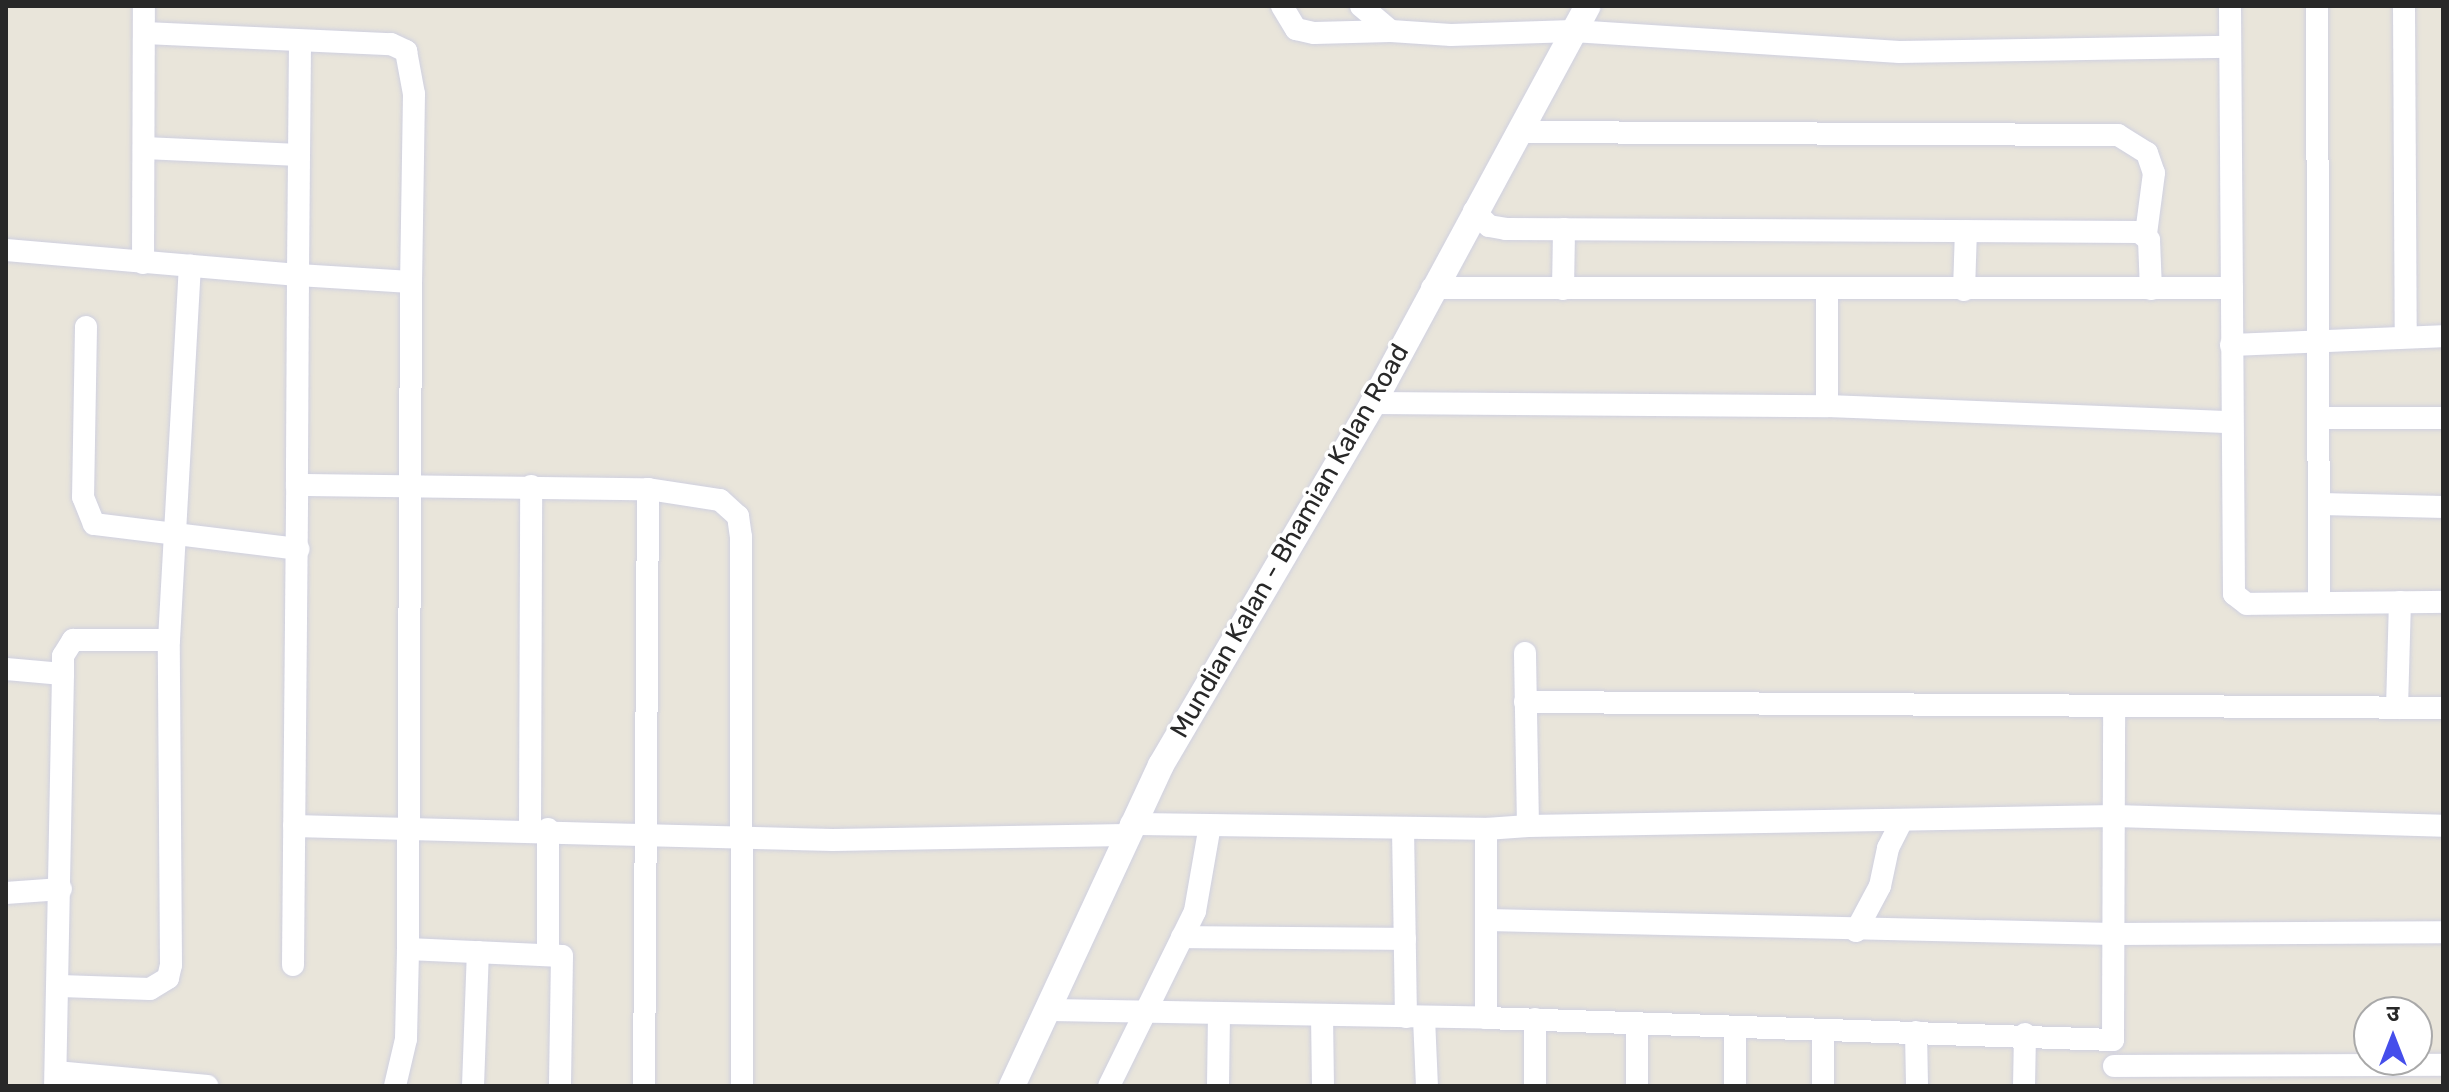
<!DOCTYPE html>
<html>
<head>
<meta charset="utf-8">
<style>
  body { margin:0 }
  #map { position:relative; width:2449px; height:1092px; overflow:hidden; background:#e9e5da; font-family:Rubik,"Noto Sans Devanagari",sans-serif }
  div>[style] { position:absolute }
  .roads { filter:drop-shadow(0 0 2px #cfd0e0) drop-shadow(0 0 2px #cfd0e0) }
  .minor>* { height:22px; margin:-11px; padding:0 11px; transform-origin:11px; border-radius:11px; background:#fff }
  .tertiary>* { height:26px; margin:-13px; padding:0 13px; transform-origin:13px; border-radius:13px; background:#fff }
  span { translate:-50% -50%; white-space:nowrap; text-align:center; line-height:1.15; -webkit-text-stroke:7px #fff; paint-order:stroke }
  .street-label { font-size:26px; color:#282828 }
  .frame { position:absolute; inset:0; border:8px solid #282828; pointer-events:none }
  .north { position:absolute; left:2353px; top:996px; width:80px; height:80px; box-sizing:border-box; background:#fff; border:2px solid #a9a9a9; border-radius:50%; rotate:0deg; font-size:22px; font-weight:700; line-height:32px; text-align:center; color:#282828 }
  .north::after { content:''; display:block; margin:auto; width:28px; height:36px; background:#454eeb; clip-path:polygon(50% 0,100% 100%,50% 72%,0 100%) }
</style>
</head>
<body>
<div id="map">
  <div class="roads">
    <div class="minor">
      <i style="left:1282px;top:6px;width:27px;rotate:59deg"></i>
      <i style="left:1296px;top:29px;width:18px;rotate:13deg"></i>
      <i style="left:1314px;top:33px;width:77px;rotate:-1.5deg"></i>
      <i style="left:1361px;top:6px;width:39px;rotate:40deg"></i>
      <i style="left:1391px;top:31px;width:60px;rotate:3.8deg"></i>
      <i style="left:1451px;top:35px;width:122px;rotate:-1.9deg"></i>
      <i style="left:1573px;top:31px;width:327px;rotate:3.7deg"></i>
      <i style="left:1899px;top:52px;width:331px;rotate:-0.9deg"></i>
      <i style="left:2230px;top:6px;width:588px;rotate:89.61deg"></i>
      <i style="left:2234px;top:594px;width:16px;rotate:38deg"></i>
      <i style="left:2247px;top:604px;width:196px;rotate:-0.6deg"></i>
      <i style="left:2317px;top:6px;width:597px;rotate:89.81deg"></i>
      <i style="left:2404px;top:6px;width:331px;rotate:89.7deg"></i>
      <i style="left:145px;top:33px;width:246px;rotate:2.6deg"></i>
      <i style="left:391px;top:44px;width:17px;rotate:25deg"></i>
      <i style="left:406px;top:51px;width:44px;rotate:79.5deg"></i>
      <i style="left:414px;top:94px;width:188px;rotate:90.9deg"></i>
      <i style="left:300px;top:43px;width:232px;rotate:90.5deg"></i>
      <i style="left:298px;top:275px;width:113px;rotate:3.5deg"></i>
      <i style="left:411px;top:282px;width:667px;rotate:90.26deg"></i>
      <i style="left:408px;top:949px;width:154px;rotate:2.6deg"></i>
      <i style="left:562px;top:956px;width:130px;rotate:90.9deg"></i>
      <i style="left:1518px;top:132px;width:600px;rotate:0.29deg"></i>
      <i style="left:2118px;top:135px;width:34px;rotate:32deg"></i>
      <i style="left:2147px;top:153px;width:21px;rotate:71deg"></i>
      <i style="left:2154px;top:173px;width:62px;rotate:97.5deg"></i>
      <i style="left:144px;top:148px;width:155px;rotate:2.6deg"></i>
      <i style="left:1474px;top:211px;width:21px;rotate:45deg"></i>
      <i style="left:1489px;top:226px;width:17px;rotate:10deg"></i>
      <i style="left:1506px;top:229px;width:633px;rotate:0.27deg"></i>
      <i style="left:2139px;top:232px;width:13px;rotate:39deg"></i>
      <i style="left:2149px;top:240px;width:49px;rotate:87.7deg"></i>
      <i style="left:6px;top:250px;width:293px;rotate:4.9deg"></i>
      <i style="left:298px;top:275px;width:210px;rotate:90.3deg"></i>
      <i style="left:297px;top:485px;width:351px;rotate:0.7deg"></i>
      <i style="left:648px;top:489px;width:597px;rotate:90.38deg"></i>
      <i style="left:143px;top:263px;width:257px;rotate:-89.8deg"></i>
      <i style="left:1432px;top:288px;width:800px"></i>
      <i style="left:1563px;top:289px;width:60px;rotate:-89deg"></i>
      <i style="left:1827px;top:290px;width:116px;rotate:90deg"></i>
      <i style="left:1964px;top:290px;width:59px;rotate:-88.1deg"></i>
      <i style="left:86px;top:327px;width:170px;rotate:91deg"></i>
      <i style="left:83px;top:497px;width:29px;rotate:68deg"></i>
      <i style="left:94px;top:524px;width:206px;rotate:7deg"></i>
      <i style="left:2231px;top:345px;width:212px;rotate:-2.4deg"></i>
      <i style="left:1373px;top:403px;width:454px;rotate:0.4deg"></i>
      <i style="left:1827px;top:406px;width:405px;rotate:2.3deg"></i>
      <i style="left:2321px;top:418px;width:122px"></i>
      <i style="left:648px;top:489px;width:73px;rotate:8.7deg"></i>
      <i style="left:720px;top:500px;width:24px;rotate:42deg"></i>
      <i style="left:738px;top:516px;width:21px;rotate:82deg"></i>
      <i style="left:741px;top:537px;width:549px;rotate:89.9deg"></i>
      <i style="left:2322px;top:504px;width:121px;rotate:1.4deg"></i>
      <i style="left:6px;top:669px;width:57px;rotate:5deg"></i>
      <i style="left:63px;top:674px;width:412px;rotate:91.1deg"></i>
      <i style="left:63px;top:674px;width:18px;rotate:-90deg"></i>
      <i style="left:63px;top:656px;width:19px;rotate:-58deg"></i>
      <i style="left:73px;top:640px;width:96px"></i>
      <i style="left:1525px;top:702px;width:918px;rotate:0.37deg"></i>
      <i style="left:2397px;top:708px;width:106px;rotate:-88.4deg"></i>
      <i style="left:1131px;top:824px;width:355px;rotate:0.8deg"></i>
      <i style="left:1486px;top:829px;width:189px;rotate:90deg"></i>
      <i style="left:1486px;top:1018px;width:627px;rotate:2.01deg"></i>
      <i style="left:2113px;top:1040px;width:333px;rotate:-89.8deg"></i>
      <i style="left:294px;top:826px;width:539px;rotate:1.49deg"></i>
      <i style="left:833px;top:840px;width:293px;rotate:-1deg"></i>
      <i style="left:1528px;top:826px;width:587px;rotate:-0.98deg"></i>
      <i style="left:2115px;top:816px;width:328px;rotate:1.7deg"></i>
      <i style="left:1403px;top:828px;width:189px;rotate:89.1deg"></i>
      <i style="left:530px;top:829px;width:343px;rotate:-89.8deg"></i>
      <i style="left:1486px;top:829px;width:42px;rotate:-4.1deg"></i>
      <i style="left:1528px;top:826px;width:173px;rotate:-91deg"></i>
      <i style="left:6px;top:893px;width:55px;rotate:-4.2deg"></i>
      <i style="left:1487px;top:920px;width:627px;rotate:1.28deg"></i>
      <i style="left:2114px;top:934px;width:329px;rotate:-0.3deg"></i>
      <i style="left:1856px;top:931px;width:51px;rotate:-61.9deg"></i>
      <i style="left:1880px;top:886px;width:39px;rotate:-78deg"></i>
      <i style="left:1888px;top:848px;width:31px;rotate:-63deg"></i>
      <i style="left:1182px;top:937px;width:223px;rotate:0.5deg"></i>
      <i style="left:548px;top:954px;width:125px;rotate:-90deg"></i>
      <i style="left:293px;top:965px;width:480px;rotate:-89.5deg"></i>
      <i style="left:60px;top:986px;width:90px;rotate:1.9deg"></i>
      <i style="left:150px;top:989px;width:21px;rotate:-31deg"></i>
      <i style="left:168px;top:978px;width:13px;rotate:-77deg"></i>
      <i style="left:171px;top:965px;width:325px;rotate:-90.4deg"></i>
      <i style="left:169px;top:640px;width:375px;rotate:-86.8deg"></i>
      <i style="left:1048px;top:1010px;width:438px;rotate:1deg"></i>
      <i style="left:1322px;top:1015px;width:71px;rotate:89.2deg"></i>
      <i style="left:1424px;top:1018px;width:68px;rotate:87.5deg"></i>
      <i style="left:1535px;top:1019px;width:67px;rotate:90deg"></i>
      <i style="left:1637px;top:1025px;width:61px;rotate:90deg"></i>
      <i style="left:1735px;top:1029px;width:57px;rotate:90deg"></i>
      <i style="left:1916px;top:1032px;width:54px;rotate:88.9deg"></i>
      <i style="left:2114px;top:1066px;width:329px;rotate:-0.2deg"></i>
      <i style="left:56px;top:1072px;width:152px;rotate:5.3deg"></i>
      <i style="left:395px;top:1086px;width:48px;rotate:-76.8deg"></i>
      <i style="left:406px;top:1039px;width:90px;rotate:-88.7deg"></i>
      <i style="left:473px;top:1086px;width:134px;rotate:-87.9deg"></i>
      <i style="left:1109px;top:1086px;width:195px;rotate:-63.8deg"></i>
      <i style="left:1195px;top:911px;width:87px;rotate:-80.1deg"></i>
      <i style="left:1218px;top:1086px;width:73px;rotate:-89.2deg"></i>
      <i style="left:1823px;top:1086px;width:55px;rotate:-90deg"></i>
      <i style="left:2024px;top:1086px;width:52px;rotate:-88.9deg"></i>
    </div>
    <div class="tertiary">
      <i style="left:1012px;top:1086px;width:354px;rotate:-65.1deg"></i>
      <i style="left:1161px;top:765px;width:420px;rotate:-59.6deg"></i>
      <i style="left:1373px;top:403px;width:451px;rotate:-61.6deg"></i>
    </div>
  </div>
  <div class="street-label">
    <span style="left:1290px;top:541px;rotate:-60deg">Mundian Kalan - Bhamian Kalan Road</span>
  </div>
  <div class="frame"></div>
  <div class="north">उ</div>
</div>
</body>
</html>
